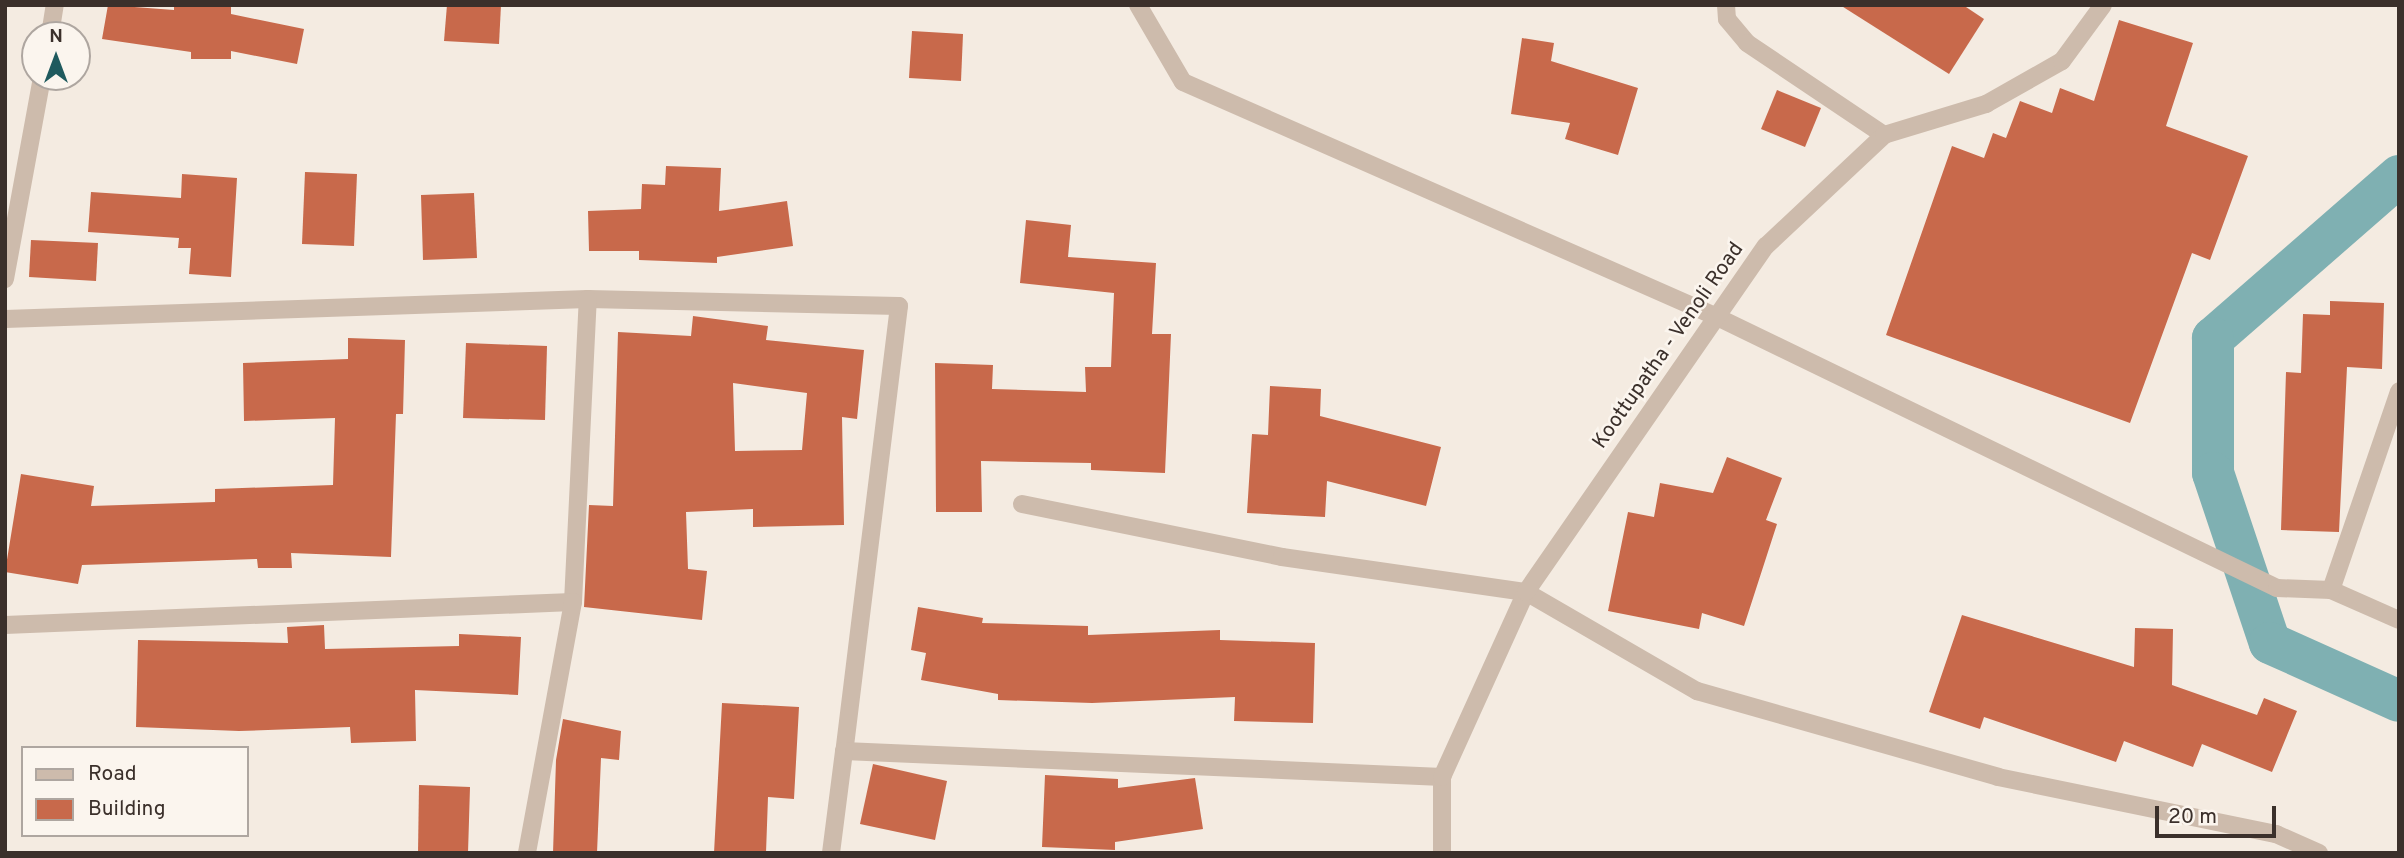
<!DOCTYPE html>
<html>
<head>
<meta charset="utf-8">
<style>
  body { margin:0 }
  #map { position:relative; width:2404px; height:858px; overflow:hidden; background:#f4ebe1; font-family:Overpass,sans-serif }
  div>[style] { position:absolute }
  .canal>* { height:42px; margin:-21px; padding:0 21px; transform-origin:21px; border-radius:21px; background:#7fb0b2 }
  .building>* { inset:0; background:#c8694b }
  .minor>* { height:18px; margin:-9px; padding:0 9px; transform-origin:9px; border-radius:9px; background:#cdbbac }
  .tertiary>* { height:18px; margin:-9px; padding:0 9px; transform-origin:9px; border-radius:9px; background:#cdbbac }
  span { translate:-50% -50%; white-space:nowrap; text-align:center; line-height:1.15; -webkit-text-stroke:5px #fbf5ee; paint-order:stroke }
  .street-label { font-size:21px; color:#3b302b }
  .frame { position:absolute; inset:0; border:7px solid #3b302b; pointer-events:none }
  .legend { position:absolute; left:21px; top:746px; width:228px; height:91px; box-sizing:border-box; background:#fbf5ee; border:2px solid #aea6a0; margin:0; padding:9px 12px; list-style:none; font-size:21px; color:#3b302b }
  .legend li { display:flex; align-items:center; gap:14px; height:35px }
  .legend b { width:35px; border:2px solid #aea6a0 }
  .north { position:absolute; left:21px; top:21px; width:70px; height:70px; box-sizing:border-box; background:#fbf5ee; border:2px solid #aea6a0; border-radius:50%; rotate:0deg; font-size:19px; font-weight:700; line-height:28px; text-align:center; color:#3b302b }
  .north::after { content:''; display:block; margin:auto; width:24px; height:32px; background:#1f5a5e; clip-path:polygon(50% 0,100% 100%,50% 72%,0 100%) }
  .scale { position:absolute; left:2155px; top:806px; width:121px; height:32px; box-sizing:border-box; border:4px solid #3b302b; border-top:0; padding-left:9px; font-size:21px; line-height:24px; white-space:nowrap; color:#3b302b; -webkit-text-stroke:5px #fbf5ee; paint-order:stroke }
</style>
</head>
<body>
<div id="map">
  <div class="canal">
    <i style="left:2399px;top:176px;width:247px;rotate:138.9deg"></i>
    <i style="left:2213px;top:338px;width:135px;rotate:90deg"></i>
    <i style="left:2213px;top:473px;width:179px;rotate:71.5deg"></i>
    <i style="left:2270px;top:643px;width:141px;rotate:24.2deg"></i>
  </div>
  <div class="building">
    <i style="clip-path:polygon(108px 5px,174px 10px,174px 5px,231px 5px,231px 14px,304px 29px,297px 64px,231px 51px,231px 59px,191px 59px,191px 52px,102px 39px)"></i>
    <i style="clip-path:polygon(447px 5px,501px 5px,499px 44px,444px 41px)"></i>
    <i style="clip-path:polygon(1840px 5px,1963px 5px,1984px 19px,1949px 74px)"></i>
    <i style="clip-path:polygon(2119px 20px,2193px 43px,2166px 126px,2248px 156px,2210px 260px,2192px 253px,2130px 423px,1886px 335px,1952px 146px,1984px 158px,1993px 133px,2006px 138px,2020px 101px,2052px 113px,2060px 88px,2094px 101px)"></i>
    <i style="clip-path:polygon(912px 31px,963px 34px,961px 81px,909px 78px)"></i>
    <i style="clip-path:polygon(1522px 38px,1554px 43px,1551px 61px,1638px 88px,1618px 155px,1565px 139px,1570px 123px,1511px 114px)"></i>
    <i style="clip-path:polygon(1777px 90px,1821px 108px,1805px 147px,1761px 129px)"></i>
    <i style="clip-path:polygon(666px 166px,721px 168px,719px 211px,787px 201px,793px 246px,717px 257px,717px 263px,639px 260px,639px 251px,589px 251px,588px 211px,641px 209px,642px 184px,665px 185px)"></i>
    <i style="clip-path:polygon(305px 172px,357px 174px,354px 246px,302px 244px)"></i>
    <i style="clip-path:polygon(182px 174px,237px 178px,231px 277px,189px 274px,191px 248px,178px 248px,179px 238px,88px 232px,91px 192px,181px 198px)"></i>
    <i style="clip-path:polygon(474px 193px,477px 258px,423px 260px,421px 195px)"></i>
    <i style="clip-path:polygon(1026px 220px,1071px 225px,1068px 257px,1156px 263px,1152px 334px,1171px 334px,1165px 473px,1091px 470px,1091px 463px,981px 461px,982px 512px,936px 512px,935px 363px,993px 365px,992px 389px,1086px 392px,1085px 367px,1111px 367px,1114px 293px,1020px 283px)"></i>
    <i style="clip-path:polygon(31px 240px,98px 243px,96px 281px,29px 277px)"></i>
    <i style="clip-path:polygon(2330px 301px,2384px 303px,2382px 369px,2347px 367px,2339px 532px,2281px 530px,2286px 372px,2301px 373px,2303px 314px,2330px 315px)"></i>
    <i style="clip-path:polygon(evenodd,693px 316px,768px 326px,766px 340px,864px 350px,857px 419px,842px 417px,844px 525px,753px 527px,753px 509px,686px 512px,688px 569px,707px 571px,702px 620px,584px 607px,589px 505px,613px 506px,618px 332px,691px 336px,693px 316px,733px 383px,807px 393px,802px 450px,735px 451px,733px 383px)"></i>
    <i style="clip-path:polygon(348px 338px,405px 340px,403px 414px,396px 414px,391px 557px,291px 553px,292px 568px,258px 568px,257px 559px,82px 565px,78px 584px,5px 572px,21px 474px,94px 486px,91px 506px,215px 502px,215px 489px,333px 485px,335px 418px,244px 421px,243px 363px,348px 359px)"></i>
    <i style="clip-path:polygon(466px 343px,547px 346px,545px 420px,463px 418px)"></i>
    <i style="clip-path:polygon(1270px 386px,1321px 389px,1320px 416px,1441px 447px,1426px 506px,1327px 481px,1325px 517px,1247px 513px,1252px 434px,1268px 435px)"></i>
    <i style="clip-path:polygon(1727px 457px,1782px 478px,1766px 520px,1777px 524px,1744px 626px,1702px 613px,1699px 629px,1608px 611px,1628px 512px,1654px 517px,1660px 483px,1713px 493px)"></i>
    <i style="clip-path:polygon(918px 607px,983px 618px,982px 623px,1088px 626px,1088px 635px,1220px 630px,1220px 640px,1315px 643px,1313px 723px,1234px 721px,1235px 697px,1092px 703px,998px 700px,998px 694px,921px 680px,926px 653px,911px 650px)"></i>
    <i style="clip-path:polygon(1962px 615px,2134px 667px,2135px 628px,2173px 629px,2172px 685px,2257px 715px,2264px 698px,2297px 711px,2272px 772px,2202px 744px,2193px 767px,2124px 741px,2116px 762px,1984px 717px,1980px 729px,1929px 712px)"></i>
    <i style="clip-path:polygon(324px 625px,325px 649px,459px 646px,459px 634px,521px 637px,518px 695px,415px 690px,416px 741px,351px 743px,350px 727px,239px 731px,136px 727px,138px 640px,288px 643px,287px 627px)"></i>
    <i style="clip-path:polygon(722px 703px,799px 707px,794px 799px,768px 797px,766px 853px,714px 853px)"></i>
    <i style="clip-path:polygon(563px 719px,621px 731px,619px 760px,601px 758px,597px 853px,553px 853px,556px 760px)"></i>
    <i style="clip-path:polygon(873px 764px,947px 781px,935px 840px,860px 824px)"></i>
    <i style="clip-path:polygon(1045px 775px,1118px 779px,1118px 788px,1195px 778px,1203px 829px,1115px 842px,1115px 850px,1042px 847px)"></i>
    <i style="clip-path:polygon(419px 785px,470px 787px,468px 853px,418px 853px)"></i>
  </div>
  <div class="minor">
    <i style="left:1138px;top:5px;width:89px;rotate:59.7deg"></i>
    <i style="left:1183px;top:82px;width:581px;rotate:23.74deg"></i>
    <i style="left:1715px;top:316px;width:624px;rotate:25.83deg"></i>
    <i style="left:2277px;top:588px;width:54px;rotate:2.1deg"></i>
    <i style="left:2331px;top:590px;width:74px;rotate:23.8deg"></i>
    <i style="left:1726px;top:5px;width:14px;rotate:86deg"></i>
    <i style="left:1727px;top:19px;width:31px;rotate:50deg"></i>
    <i style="left:1747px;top:43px;width:165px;rotate:33.9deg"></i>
    <i style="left:50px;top:35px;width:30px;rotate:-81deg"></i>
    <i style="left:5px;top:279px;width:205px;rotate:-79.6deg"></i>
    <i style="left:5px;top:319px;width:583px;rotate:-1.96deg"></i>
    <i style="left:588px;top:299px;width:311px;rotate:1.3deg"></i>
    <i style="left:899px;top:306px;width:448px;rotate:97deg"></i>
    <i style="left:844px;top:751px;width:599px;rotate:2.49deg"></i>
    <i style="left:1022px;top:504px;width:265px;rotate:11.5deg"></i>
    <i style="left:1282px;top:557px;width:246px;rotate:8.2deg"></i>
    <i style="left:1526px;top:592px;width:198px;rotate:30.1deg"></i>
    <i style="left:1697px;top:691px;width:313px;rotate:15.9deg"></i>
    <i style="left:1998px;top:777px;width:284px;rotate:11.6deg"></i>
    <i style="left:2276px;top:834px;width:47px;rotate:23.8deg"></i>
    <i style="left:2331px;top:590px;width:210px;rotate:-71.1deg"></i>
    <i style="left:573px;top:602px;width:303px;rotate:-87.2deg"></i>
    <i style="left:5px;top:625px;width:568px;rotate:-2.32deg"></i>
    <i style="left:573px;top:602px;width:255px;rotate:100.4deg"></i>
    <i style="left:831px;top:853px;width:103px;rotate:-82.7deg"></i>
  </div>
  <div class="tertiary">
    <i style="left:1442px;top:853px;width:76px;rotate:-90deg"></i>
    <i style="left:1442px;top:777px;width:203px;rotate:-65.6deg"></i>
    <i style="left:1526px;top:592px;width:421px;rotate:-55.3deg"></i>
    <i style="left:1766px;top:246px;width:162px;rotate:-43.2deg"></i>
    <i style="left:1884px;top:135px;width:107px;rotate:-16.9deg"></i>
    <i style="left:1986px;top:104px;width:87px;rotate:-29.5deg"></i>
    <i style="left:2062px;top:61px;width:69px;rotate:-53.8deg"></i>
  </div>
  <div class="street-label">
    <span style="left:1669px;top:346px;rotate:-55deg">Koottupatha - Venoli Road</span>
  </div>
  <div class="frame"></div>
  <ul class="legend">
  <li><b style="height:9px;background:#cdbbac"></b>Road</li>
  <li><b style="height:19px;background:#c8694b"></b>Building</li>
  </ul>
  <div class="north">N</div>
  <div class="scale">20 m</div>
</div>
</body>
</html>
